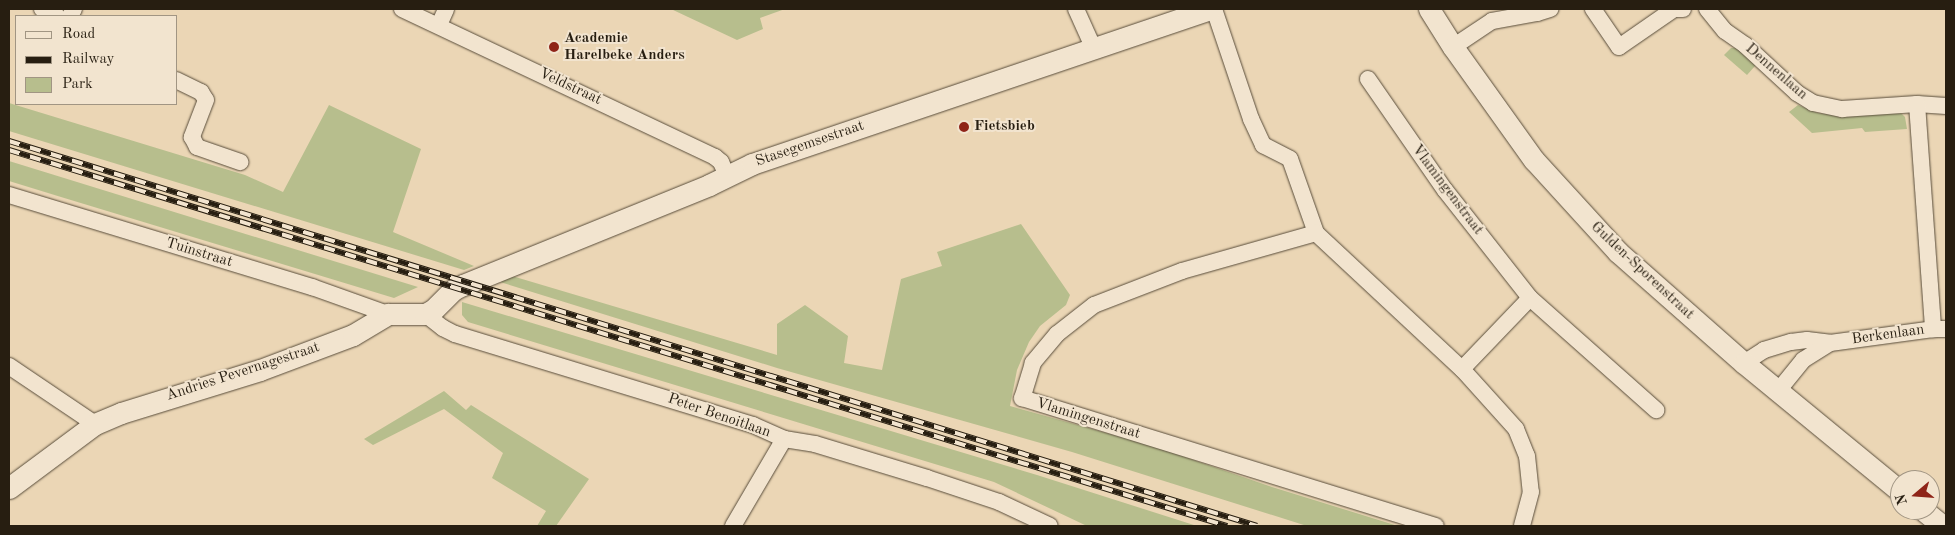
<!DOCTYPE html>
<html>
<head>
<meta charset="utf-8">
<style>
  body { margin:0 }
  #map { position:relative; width:1955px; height:535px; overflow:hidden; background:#ebd6b5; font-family:"Old Standard TT",serif }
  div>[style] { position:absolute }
  .green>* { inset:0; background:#b7be8d }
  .roads { filter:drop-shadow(0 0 1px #584c3a) drop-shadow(0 0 1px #584c3a) }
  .minor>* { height:16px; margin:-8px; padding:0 8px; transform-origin:8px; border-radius:8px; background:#f2e4cf }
  .tertiary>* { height:21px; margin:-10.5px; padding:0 10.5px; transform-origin:10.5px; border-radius:10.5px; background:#f2e4cf }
  .rail>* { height:5.5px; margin-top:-2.75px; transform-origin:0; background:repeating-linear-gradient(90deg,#f2e4cf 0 11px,#271e11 0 22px); box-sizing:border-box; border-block:1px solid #271e11 }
  .dots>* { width:14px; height:14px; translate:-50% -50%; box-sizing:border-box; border:2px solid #f2e4cf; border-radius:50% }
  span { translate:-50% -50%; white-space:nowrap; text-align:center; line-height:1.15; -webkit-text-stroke:4px #f2e4cf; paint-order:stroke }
  .poi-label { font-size:15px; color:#271e11; font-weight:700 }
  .left { translate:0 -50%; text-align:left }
  .street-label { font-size:15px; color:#271e11 }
  .frame { position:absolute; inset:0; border:10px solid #271e11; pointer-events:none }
  .legend { position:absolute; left:15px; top:15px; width:162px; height:90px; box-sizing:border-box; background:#f2e4cf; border:1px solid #a19583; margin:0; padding:6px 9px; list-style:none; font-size:15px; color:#271e11 }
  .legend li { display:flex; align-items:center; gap:10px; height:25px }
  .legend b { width:25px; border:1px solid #a19583 }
  .north { position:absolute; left:1890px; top:470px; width:50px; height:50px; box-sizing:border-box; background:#f2e4cf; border:1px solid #a19583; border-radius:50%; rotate:252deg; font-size:14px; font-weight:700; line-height:20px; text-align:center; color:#271e11 }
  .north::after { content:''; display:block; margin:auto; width:18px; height:22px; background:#8f2418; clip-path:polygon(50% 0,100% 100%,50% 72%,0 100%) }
</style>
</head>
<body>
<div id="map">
  <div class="green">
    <i style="clip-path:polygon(671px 9px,785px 9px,760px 18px,763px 29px,737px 40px)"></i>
    <i style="clip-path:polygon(1731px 48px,1738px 48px,1755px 63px,1755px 66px,1747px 75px,1724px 55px)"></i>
    <i style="clip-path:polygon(9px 103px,245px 175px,283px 192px,329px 105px,421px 149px,393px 232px,474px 266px,464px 270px,9px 131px)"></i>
    <i style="clip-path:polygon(1798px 105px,1818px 113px,1835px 115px,1901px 113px,1905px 117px,1907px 129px,1865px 132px,1862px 128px,1812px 133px,1789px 112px)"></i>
    <i style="clip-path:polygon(9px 161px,301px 251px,418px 287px,394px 298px,61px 197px,9px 181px)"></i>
    <i style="clip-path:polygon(1021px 224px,1070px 295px,1066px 305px,1040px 326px,1029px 342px,1017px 370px,1010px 406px,1153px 446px,1272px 487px,1398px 526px,1307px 526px,1072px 452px,777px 368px,500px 282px,512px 276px,777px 355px,777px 324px,805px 305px,848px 336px,844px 363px,882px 370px,901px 279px,942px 266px,937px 252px)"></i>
    <i style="clip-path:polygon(462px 302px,1037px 475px,1197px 526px,1087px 526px,994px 482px,468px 322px,462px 315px)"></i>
    <i style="clip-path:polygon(444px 391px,466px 410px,471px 405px,589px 479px,556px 526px,537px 526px,546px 511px,492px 478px,503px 453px,444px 409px,373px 445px,364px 439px)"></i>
  </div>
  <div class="roads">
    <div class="minor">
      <i style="left:42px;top:9px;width:17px;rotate:25deg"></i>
      <i style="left:402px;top:9px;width:346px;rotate:25.3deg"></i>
      <i style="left:715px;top:157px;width:8px;rotate:40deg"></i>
      <i style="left:721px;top:162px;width:15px;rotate:67deg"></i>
      <i style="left:1076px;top:9px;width:44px;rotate:65.8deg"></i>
      <i style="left:1214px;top:9px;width:116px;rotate:71.4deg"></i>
      <i style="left:1251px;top:119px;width:29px;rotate:65deg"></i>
      <i style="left:1263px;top:145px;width:30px;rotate:27deg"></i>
      <i style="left:1290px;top:159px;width:78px;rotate:70.6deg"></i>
      <i style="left:1316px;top:233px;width:200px;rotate:43deg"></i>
      <i style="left:1462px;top:369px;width:81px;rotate:48deg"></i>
      <i style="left:1516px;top:429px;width:29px;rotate:68deg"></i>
      <i style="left:1527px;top:456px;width:36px;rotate:84deg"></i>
      <i style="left:1531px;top:492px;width:35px;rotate:105deg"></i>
      <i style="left:1593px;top:9px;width:46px;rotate:55.6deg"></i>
      <i style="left:1619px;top:47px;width:67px;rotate:-34.6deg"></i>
      <i style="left:1674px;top:9px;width:9px"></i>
      <i style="left:1707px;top:9px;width:28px;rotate:51deg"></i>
      <i style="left:1725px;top:31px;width:24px;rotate:35deg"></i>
      <i style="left:1745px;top:45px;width:71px;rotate:42.7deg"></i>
      <i style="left:1797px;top:93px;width:19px;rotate:32deg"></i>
      <i style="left:1813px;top:103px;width:30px;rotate:12deg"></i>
      <i style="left:1842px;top:109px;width:75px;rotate:-3.8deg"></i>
      <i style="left:1917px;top:104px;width:29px;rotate:4deg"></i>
      <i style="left:70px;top:16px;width:8px;rotate:-60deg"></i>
      <i style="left:439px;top:25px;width:17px;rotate:-66deg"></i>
      <i style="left:1453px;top:47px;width:47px;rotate:-33.7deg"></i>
      <i style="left:1492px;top:21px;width:46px;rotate:-10.1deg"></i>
      <i style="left:1537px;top:13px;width:14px;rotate:-17deg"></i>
      <i style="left:1368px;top:79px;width:135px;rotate:55.3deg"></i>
      <i style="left:1445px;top:190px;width:137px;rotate:51.8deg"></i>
      <i style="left:1530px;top:298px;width:169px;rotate:41.6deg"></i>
      <i style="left:176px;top:80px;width:28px;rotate:26deg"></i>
      <i style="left:201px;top:92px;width:9px;rotate:58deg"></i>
      <i style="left:206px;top:100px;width:40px;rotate:111deg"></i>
      <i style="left:192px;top:137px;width:11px;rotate:63deg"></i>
      <i style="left:197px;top:147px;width:46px;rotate:19.2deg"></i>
      <i style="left:1917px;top:104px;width:226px;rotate:85.9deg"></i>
      <i style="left:9px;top:195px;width:317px;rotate:16.9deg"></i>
      <i style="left:312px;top:287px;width:81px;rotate:19.6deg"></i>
      <i style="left:1316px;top:233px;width:139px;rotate:164.2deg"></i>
      <i style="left:1182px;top:271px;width:94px;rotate:158.9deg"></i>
      <i style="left:1094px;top:305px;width:47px;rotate:141.9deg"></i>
      <i style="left:1057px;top:334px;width:38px;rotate:130deg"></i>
      <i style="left:1033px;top:363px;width:37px;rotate:107deg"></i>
      <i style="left:1022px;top:398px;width:433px;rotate:17.2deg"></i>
      <i style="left:425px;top:314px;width:23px;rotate:38deg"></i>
      <i style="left:443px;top:328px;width:13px;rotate:27deg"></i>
      <i style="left:455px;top:334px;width:312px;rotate:17deg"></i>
      <i style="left:753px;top:425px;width:34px;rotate:24deg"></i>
      <i style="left:784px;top:439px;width:31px;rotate:9deg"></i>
      <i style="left:815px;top:444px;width:117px;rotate:16.9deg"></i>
      <i style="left:927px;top:478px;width:76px;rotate:18.4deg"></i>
      <i style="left:999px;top:502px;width:56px;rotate:25.2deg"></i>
      <i style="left:1744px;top:363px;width:24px;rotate:-33deg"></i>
      <i style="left:1764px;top:350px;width:28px;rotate:-17deg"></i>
      <i style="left:1791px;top:342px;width:16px;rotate:-7deg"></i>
      <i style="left:1807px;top:340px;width:23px;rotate:7deg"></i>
      <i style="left:1830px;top:343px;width:104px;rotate:-7.7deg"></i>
      <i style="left:1933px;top:329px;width:13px"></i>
      <i style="left:9px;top:366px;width:104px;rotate:34deg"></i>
      <i style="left:1462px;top:369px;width:98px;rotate:-46.2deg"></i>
      <i style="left:1778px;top:391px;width:40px;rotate:-51deg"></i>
      <i style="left:1803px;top:360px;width:32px;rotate:-32deg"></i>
      <i style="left:733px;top:526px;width:101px;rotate:-59.6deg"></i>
    </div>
    <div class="tertiary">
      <i style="left:1429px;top:9px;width:45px;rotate:57.7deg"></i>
      <i style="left:1453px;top:47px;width:139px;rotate:54.4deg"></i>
      <i style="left:1534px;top:160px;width:125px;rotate:47.6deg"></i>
      <i style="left:1618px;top:252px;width:168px;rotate:41.4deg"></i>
      <i style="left:1744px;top:363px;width:202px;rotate:39.4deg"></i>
      <i style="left:9px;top:488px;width:107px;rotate:-36.7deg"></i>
      <i style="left:95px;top:424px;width:28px;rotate:-23deg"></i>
      <i style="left:121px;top:413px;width:145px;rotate:-17.2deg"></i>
      <i style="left:260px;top:370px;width:99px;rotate:-20.6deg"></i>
      <i style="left:353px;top:335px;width:41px;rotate:-31deg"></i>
      <i style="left:388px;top:314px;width:37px"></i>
      <i style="left:425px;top:314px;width:9px;rotate:-27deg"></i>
      <i style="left:433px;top:310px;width:28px;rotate:-45deg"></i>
      <i style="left:453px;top:290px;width:11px;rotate:-27deg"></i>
      <i style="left:463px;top:285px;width:266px;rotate:-22.1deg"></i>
      <i style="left:709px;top:185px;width:48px;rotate:-26deg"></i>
      <i style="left:752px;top:164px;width:484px;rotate:-18.7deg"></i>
      <i style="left:1923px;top:510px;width:26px;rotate:39deg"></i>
    </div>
  </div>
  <div class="rail">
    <i style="left:9px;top:141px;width:1306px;rotate:17.14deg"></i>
    <i style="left:9px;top:150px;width:1275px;rotate:17.16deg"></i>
  </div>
  <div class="dots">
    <i style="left:554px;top:47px;background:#8f2418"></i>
    <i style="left:964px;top:127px;background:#8f2418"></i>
  </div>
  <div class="poi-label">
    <span class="left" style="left:564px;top:47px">Academie<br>Harelbeke Anders</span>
    <span class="left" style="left:974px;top:127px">Fietsbieb</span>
  </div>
  <div class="street-label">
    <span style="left:1776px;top:72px;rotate:41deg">Dennenlaan</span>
    <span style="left:570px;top:87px;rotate:25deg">Veldstraat</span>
    <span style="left:810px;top:144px;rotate:-19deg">Stasegemsestraat</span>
    <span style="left:1447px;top:190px;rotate:53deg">Vlamingenstraat</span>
    <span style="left:199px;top:253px;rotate:17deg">Tuinstraat</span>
    <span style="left:1642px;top:271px;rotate:43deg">Gulden-Sporenstraat</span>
    <span style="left:1888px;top:335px;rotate:-8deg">Berkenlaan</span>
    <span style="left:243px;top:372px;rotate:-18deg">Andries Pevernagestraat</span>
    <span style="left:719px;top:416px;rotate:19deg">Peter Benoitlaan</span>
    <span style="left:1088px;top:419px;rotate:17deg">Vlamingenstraat</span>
  </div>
  <div class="frame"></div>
  <ul class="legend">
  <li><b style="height:6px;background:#f2e4cf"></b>Road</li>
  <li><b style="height:6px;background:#271e11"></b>Railway</li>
  <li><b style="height:14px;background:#b7be8d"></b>Park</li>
  </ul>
  <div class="north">N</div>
</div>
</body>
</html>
